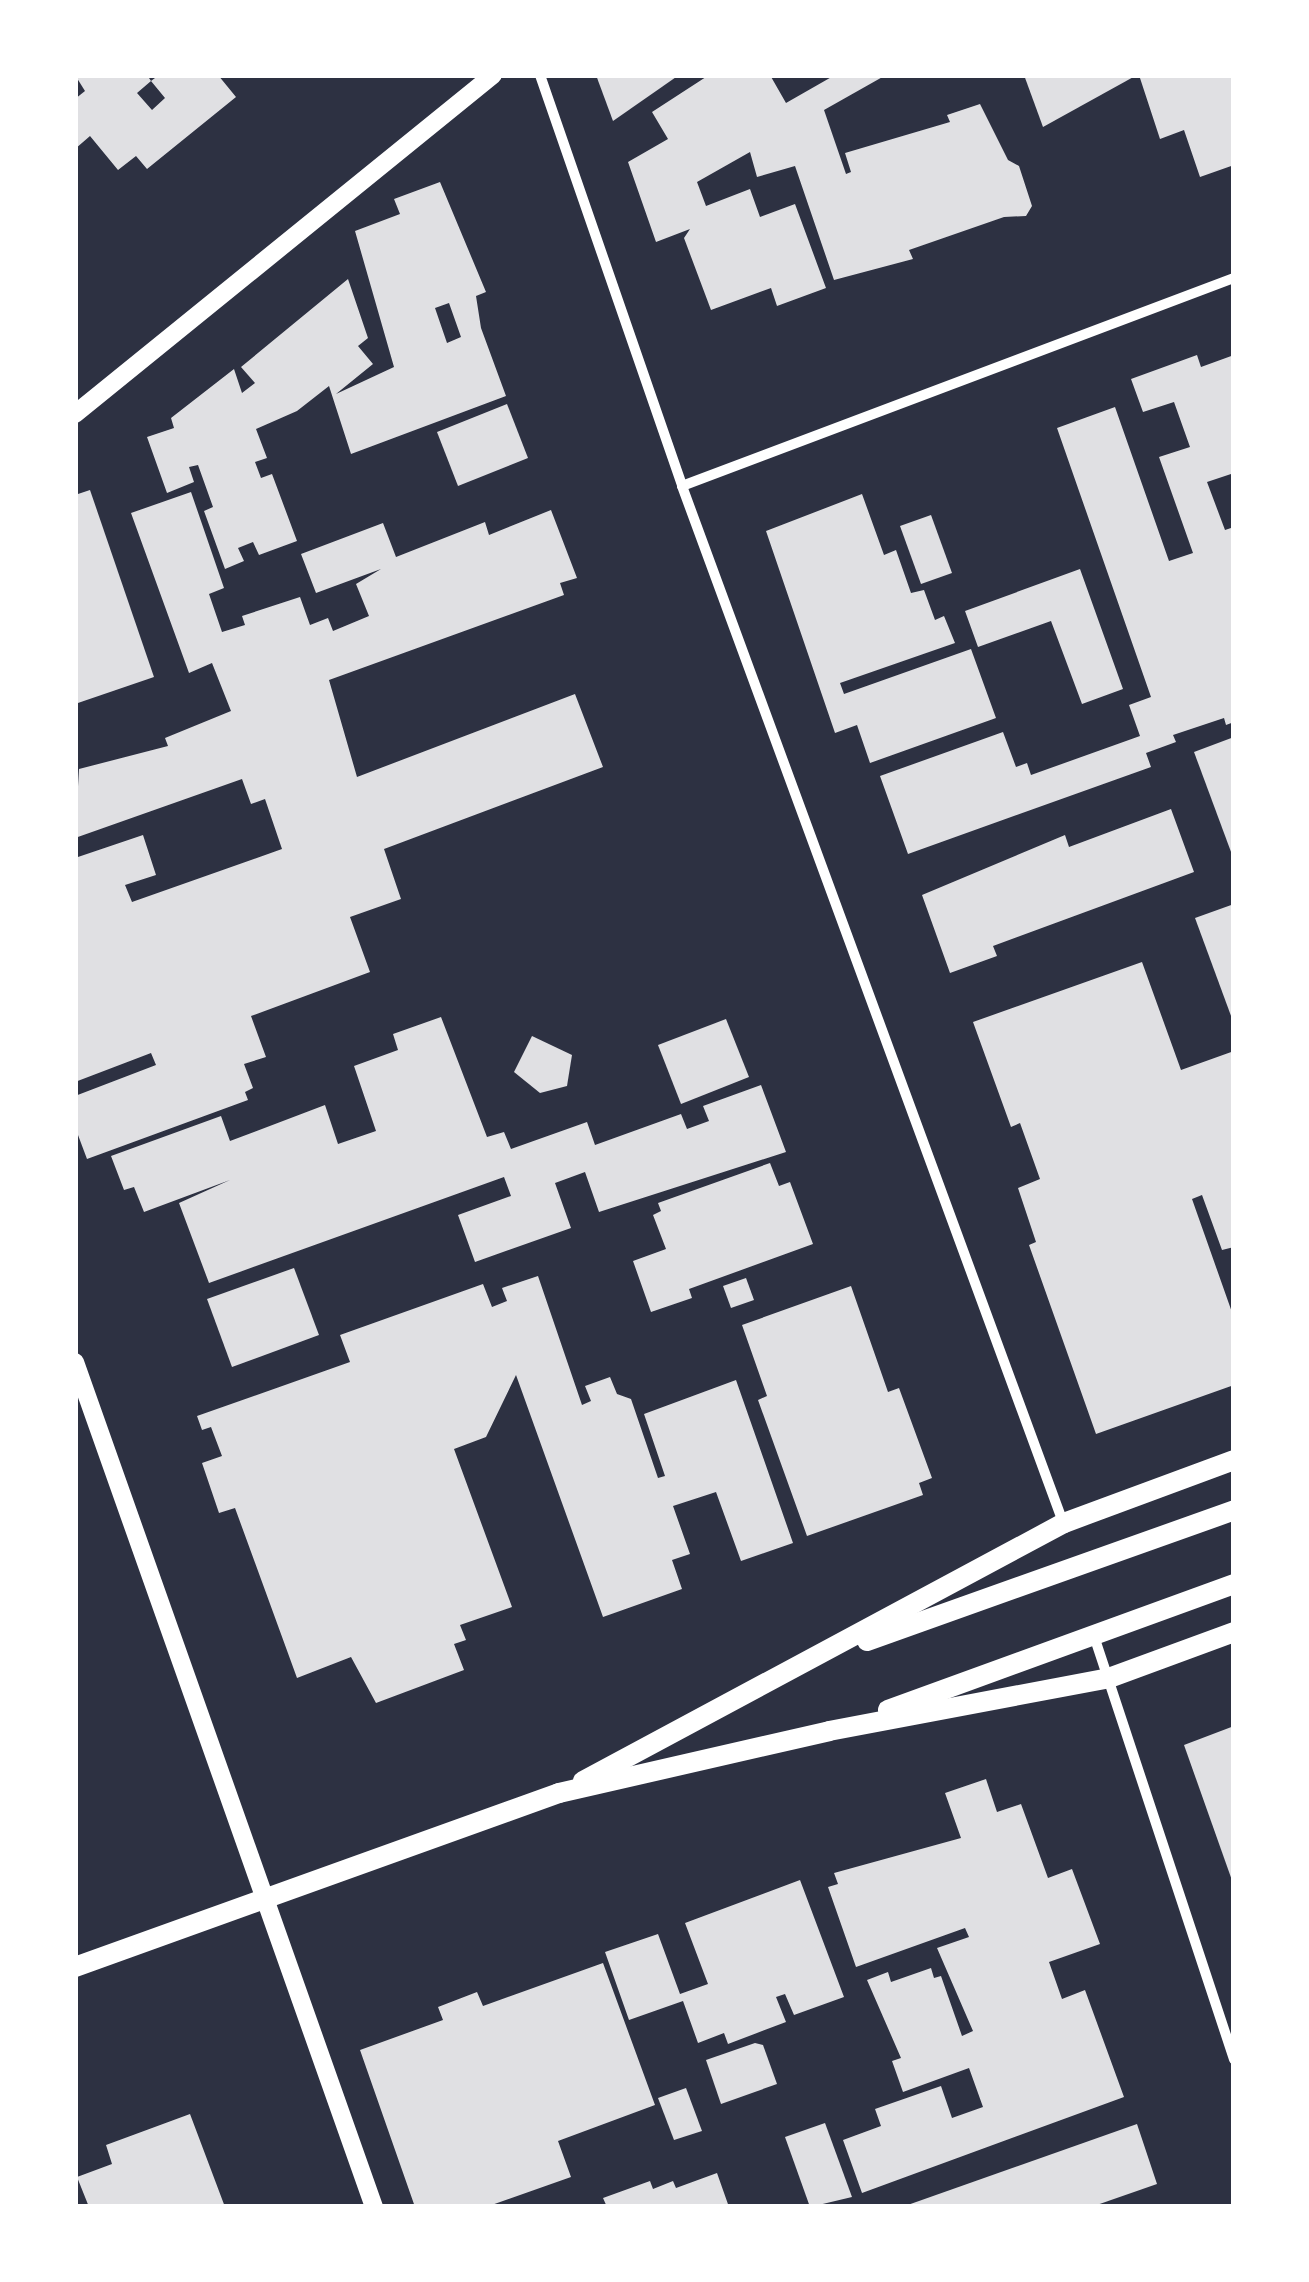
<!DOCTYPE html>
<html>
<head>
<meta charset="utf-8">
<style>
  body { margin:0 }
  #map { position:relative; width:1309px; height:2282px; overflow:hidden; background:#2d3142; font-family:"Alegreya Sans",sans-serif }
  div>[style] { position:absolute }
  .building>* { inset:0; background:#e0e0e3 }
  .minor>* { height:10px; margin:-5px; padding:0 5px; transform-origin:5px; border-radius:5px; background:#fff }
  .tertiary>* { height:18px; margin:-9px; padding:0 9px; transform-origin:9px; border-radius:9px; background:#fff }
  .secondary>* { height:20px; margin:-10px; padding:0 10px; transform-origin:10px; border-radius:10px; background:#fff }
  span { translate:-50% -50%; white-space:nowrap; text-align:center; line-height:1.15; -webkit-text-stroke:8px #fff; paint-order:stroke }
  .frame { position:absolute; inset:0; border:78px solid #fff; pointer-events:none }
</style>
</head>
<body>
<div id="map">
  <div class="building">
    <i style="clip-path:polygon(75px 75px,147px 75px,151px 81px,137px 93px,152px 110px,165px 98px,151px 81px,159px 75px,218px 75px,236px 97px,147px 169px,136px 156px,118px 170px,90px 136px,75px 149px,75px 99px,85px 91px)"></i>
    <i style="clip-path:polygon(596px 75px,679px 75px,613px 121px)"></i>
    <i style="clip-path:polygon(709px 75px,770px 75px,786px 103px,835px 75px,886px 75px,824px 110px,846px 174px,851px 172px,845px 153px,950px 122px,947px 115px,980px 104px,1008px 160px,1019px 166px,1032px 206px,1026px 216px,1004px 217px,909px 250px,913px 259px,834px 280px,795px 166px,757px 177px,750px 152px,697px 182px,706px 206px,750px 189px,760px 217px,795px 204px,826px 288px,777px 306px,771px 288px,711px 310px,684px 238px,690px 229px,656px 242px,628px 162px,668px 139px,652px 112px)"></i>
    <i style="clip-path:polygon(1024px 75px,1137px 75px,1043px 127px)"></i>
    <i style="clip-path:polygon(1139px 75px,1234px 75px,1234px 165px,1200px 177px,1184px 130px,1160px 139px)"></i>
    <i style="clip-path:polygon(evenodd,440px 182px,486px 292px,476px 296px,481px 328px,506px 396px,351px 454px,329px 386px,297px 411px,256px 429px,267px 458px,255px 462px,261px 478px,272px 474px,297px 541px,259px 555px,253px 542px,238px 548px,244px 561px,225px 569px,204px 511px,213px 507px,198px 465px,189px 467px,194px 482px,167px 493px,147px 437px,174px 428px,171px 418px,234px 369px,242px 393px,255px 383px,241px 367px,348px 279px,368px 338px,358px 346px,373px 364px,336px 394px,394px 367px,355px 231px,400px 214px,394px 199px,440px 182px,449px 303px,461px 337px,447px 343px,435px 308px,449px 303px)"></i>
    <i style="clip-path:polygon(1197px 355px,1201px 367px,1234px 355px,1234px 473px,1207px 482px,1225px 530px,1234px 527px,1234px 722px,1226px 725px,1224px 718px,1173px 735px,1176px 742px,1146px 753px,1151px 767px,908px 854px,880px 776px,1003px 732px,1016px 767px,1027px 763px,1031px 775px,1140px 736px,1129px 705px,1151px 697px,1057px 428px,1115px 407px,1169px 561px,1193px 553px,1159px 457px,1190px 447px,1174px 402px,1143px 412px,1131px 379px)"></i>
    <i style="clip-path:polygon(507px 404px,528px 458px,458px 486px,437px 432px)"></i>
    <i style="clip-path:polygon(90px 490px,154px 677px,75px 704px,75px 495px)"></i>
    <i style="clip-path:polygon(191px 492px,224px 588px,209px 594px,222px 632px,245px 625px,242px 616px,300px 597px,310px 625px,328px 618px,333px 631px,369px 616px,356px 584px,381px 569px,316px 593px,301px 554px,383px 523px,396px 557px,485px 522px,489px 535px,551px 510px,577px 578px,560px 583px,564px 595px,329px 680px,357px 777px,575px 694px,603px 767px,384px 849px,401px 899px,350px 917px,370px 972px,251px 1016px,266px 1057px,244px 1064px,253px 1088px,245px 1092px,248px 1100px,87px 1159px,75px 1127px,75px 1096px,156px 1065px,151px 1053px,75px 1082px,75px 858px,143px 835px,156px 875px,125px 885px,132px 902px,282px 849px,265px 799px,251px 804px,242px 779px,75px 838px,79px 769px,168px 746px,165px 738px,231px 711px,212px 663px,189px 673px,131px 513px)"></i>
    <i style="clip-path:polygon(862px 494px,884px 555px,896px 550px,911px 593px,924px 590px,935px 620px,944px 616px,955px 643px,840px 683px,844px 694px,971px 649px,996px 718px,870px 763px,857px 725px,835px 733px,766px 531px)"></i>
    <i style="clip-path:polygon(931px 515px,952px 573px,921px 584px,900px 526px)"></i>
    <i style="clip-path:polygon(1080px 569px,1123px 689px,1082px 704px,1051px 621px,978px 647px,965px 611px)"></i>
    <i style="clip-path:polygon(1234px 737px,1234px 860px,1194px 752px)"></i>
    <i style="clip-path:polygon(1171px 809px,1194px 872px,993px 946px,997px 956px,950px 973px,922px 895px,1065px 835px,1069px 847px)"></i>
    <i style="clip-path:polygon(1234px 904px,1234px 1024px,1195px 918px)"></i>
    <i style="clip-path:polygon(1142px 962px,1181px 1070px,1234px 1051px,1234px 1247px,1222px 1250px,1202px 1195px,1192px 1199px,1234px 1318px,1234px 1385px,1096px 1434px,1029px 1245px,1036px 1242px,1018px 1188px,1040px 1179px,1020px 1123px,1011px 1127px,973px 1022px)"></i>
    <i style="clip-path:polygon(441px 1017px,487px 1137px,504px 1132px,511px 1149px,587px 1122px,595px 1145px,681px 1114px,687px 1129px,709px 1121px,703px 1106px,761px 1085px,786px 1152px,599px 1212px,585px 1172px,555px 1183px,571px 1228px,475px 1262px,458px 1215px,511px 1196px,504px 1177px,209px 1283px,179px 1203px,230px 1180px,144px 1212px,134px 1187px,124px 1190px,111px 1156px,221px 1116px,230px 1141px,325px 1105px,338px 1144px,376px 1131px,354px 1066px,398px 1050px,393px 1034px)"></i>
    <i style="clip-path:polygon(726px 1019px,749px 1077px,681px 1104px,658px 1045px)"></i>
    <i style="clip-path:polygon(532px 1036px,572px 1055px,567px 1086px,540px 1093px,514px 1072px)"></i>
    <i style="clip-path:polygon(770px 1163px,779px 1186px,790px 1182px,813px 1244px,689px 1289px,692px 1298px,651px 1312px,633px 1261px,666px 1249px,653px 1215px,661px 1211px,658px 1203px)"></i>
    <i style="clip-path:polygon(294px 1268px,319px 1335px,232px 1367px,207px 1299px)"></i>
    <i style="clip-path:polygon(538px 1276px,582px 1405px,591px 1401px,585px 1386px,610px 1377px,617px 1394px,631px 1399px,658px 1478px,665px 1476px,644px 1414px,736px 1380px,793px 1543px,741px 1561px,716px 1492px,673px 1506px,690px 1554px,672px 1560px,682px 1589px,603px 1617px,516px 1375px,486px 1437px,454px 1449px,512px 1607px,460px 1625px,466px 1640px,454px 1644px,464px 1670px,376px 1703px,351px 1657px,297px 1678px,235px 1508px,219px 1513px,202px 1463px,222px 1456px,211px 1427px,202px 1430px,197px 1416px,350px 1362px,340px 1335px,483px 1284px,492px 1307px,507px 1301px,502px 1288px)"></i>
    <i style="clip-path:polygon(746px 1278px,754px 1300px,731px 1308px,723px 1286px)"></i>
    <i style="clip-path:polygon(851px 1286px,888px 1392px,899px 1388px,932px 1478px,919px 1483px,923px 1495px,807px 1536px,758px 1400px,767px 1396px,742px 1325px)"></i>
    <i style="clip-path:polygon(1234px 1726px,1234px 1886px,1184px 1745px)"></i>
    <i style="clip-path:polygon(986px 1779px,997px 1812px,1021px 1804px,1048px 1878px,1072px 1869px,1100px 1944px,1049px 1962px,1062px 1999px,1085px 1990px,1124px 2097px,862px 2193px,843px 2140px,881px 2126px,875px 2109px,941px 2086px,952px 2118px,983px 2107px,969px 2068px,903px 2092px,892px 2061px,901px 2058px,867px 1980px,888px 1972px,891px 1982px,931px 1968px,934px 1978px,941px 1976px,962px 2036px,973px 2031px,937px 1948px,969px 1937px,965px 1928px,856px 1967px,828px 1887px,838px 1884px,834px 1873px,961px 1838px,945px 1793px)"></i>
    <i style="clip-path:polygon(800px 1880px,844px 1997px,794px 2015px,785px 1994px,776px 1997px,786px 2022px,728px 2044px,724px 2033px,698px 2043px,683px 2001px,629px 2020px,605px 1952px,658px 1934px,680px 1994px,708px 1984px,685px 1923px)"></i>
    <i style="clip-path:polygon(603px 1963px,655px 2105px,558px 2141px,571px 2177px,486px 2207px,415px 2207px,360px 2050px,443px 2020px,438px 2007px,477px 1992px,483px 2006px)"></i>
    <i style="clip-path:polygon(755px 2043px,763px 2045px,777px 2084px,721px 2104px,706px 2060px)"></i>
    <i style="clip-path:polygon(686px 2088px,702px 2131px,674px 2140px,658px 2098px)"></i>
    <i style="clip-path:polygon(190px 2114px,225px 2207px,89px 2207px,77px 2177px,112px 2164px,106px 2145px)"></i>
    <i style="clip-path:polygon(825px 2123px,852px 2197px,810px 2207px,785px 2137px)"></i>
    <i style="clip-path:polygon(1137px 2124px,1157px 2184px,1091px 2207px,902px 2207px)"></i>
    <i style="clip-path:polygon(717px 2173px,729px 2207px,607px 2207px,603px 2198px,650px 2181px,653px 2189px,673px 2181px,676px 2188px)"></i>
  </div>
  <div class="minor">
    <i style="left:540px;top:75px;width:435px;rotate:70.9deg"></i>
    <i style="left:682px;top:486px;width:1104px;rotate:69.81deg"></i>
    <i style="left:682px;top:486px;width:590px;rotate:-20.65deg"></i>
    <i style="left:1094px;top:1636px;width:446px;rotate:71.7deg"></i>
  </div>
  <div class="tertiary">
    <i style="left:75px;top:414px;width:538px;rotate:-39.04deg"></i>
    <i style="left:75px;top:1362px;width:896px;rotate:70.51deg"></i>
  </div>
  <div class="secondary">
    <i style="left:867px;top:1641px;width:390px;rotate:-19.6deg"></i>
    <i style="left:888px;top:1710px;width:368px;rotate:-20deg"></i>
    <i style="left:583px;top:1781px;width:546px;rotate:-28.21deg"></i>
    <i style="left:1064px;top:1523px;width:181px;rotate:-20.3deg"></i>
    <i style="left:75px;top:1967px;width:514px;rotate:-19.77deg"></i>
    <i style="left:559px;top:1793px;width:277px;rotate:-12.9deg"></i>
    <i style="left:829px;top:1731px;width:285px;rotate:-10.7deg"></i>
    <i style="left:1109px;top:1678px;width:133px;rotate:-20.2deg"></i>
  </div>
  <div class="frame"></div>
</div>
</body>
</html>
